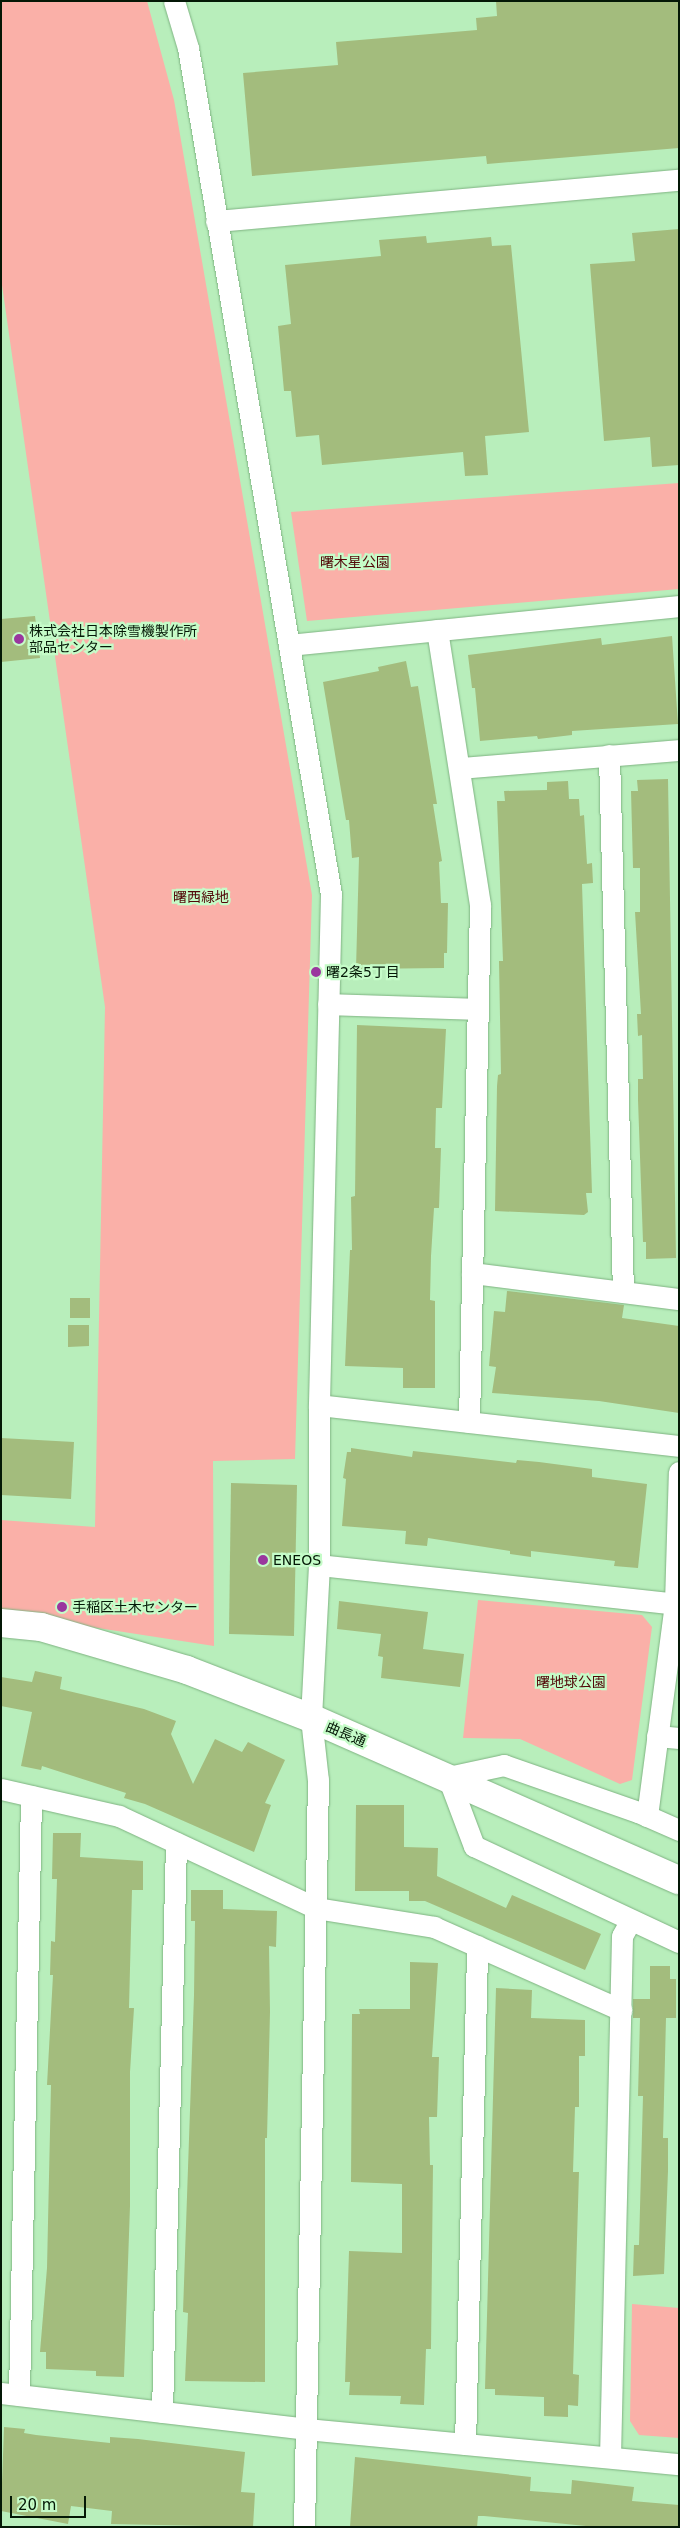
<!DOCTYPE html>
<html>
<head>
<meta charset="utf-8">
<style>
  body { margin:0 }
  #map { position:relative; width:680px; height:2528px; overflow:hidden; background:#b8eebb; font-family:"DejaVu Sans","Noto Sans JP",sans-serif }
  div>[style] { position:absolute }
  .green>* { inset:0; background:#fab0a8 }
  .building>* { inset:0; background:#a3bc7d }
  .roads { filter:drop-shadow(0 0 1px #7fb382) drop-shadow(0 0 1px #7fb382) }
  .street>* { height:21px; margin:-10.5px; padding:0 10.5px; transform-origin:10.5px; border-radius:10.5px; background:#fff }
  .secondary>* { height:28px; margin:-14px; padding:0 14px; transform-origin:14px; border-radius:14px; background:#fff }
  .dots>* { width:14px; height:14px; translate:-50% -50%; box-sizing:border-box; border:2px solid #c5fcc8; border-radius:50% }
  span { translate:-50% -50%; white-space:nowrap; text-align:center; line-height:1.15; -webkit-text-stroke:4.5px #c5fcc8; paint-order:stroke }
  .park-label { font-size:14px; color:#520809 }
  .poi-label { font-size:14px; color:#041806 }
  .left { translate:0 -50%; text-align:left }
  .street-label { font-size:14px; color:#041806 }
  .frame { position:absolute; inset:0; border:2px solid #041806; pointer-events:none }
  .scale { position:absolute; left:10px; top:2496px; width:76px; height:22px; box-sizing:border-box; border:2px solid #041806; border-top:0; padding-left:6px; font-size:15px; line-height:18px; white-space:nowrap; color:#041806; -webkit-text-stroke:4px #c5fcc8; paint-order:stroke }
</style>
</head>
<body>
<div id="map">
  <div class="green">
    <i style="clip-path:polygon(1px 1px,147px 1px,174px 100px,312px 895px,295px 1459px,213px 1461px,214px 1646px,1px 1613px,1px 1520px,95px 1527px,105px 1007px,1px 278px)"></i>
    <i style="clip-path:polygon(679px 483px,679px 589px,307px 621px,291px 512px)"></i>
    <i style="clip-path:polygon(478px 1600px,642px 1615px,652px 1627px,632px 1780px,620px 1784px,520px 1739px,463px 1738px)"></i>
    <i style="clip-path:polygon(632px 2304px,679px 2308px,679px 2438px,639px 2435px,630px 2421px)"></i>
  </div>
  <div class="building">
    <i style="clip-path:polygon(496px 1px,679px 1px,679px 148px,487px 164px,486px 156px,252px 176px,243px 73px,338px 65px,336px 42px,477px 30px,476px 18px,497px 16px)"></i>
    <i style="clip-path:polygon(679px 229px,679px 465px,652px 467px,650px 437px,604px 441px,590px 264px,635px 261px,632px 233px)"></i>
    <i style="clip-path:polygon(426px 236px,427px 243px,491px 237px,492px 246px,511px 245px,529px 432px,485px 436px,488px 475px,465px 476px,463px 452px,322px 465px,319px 435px,296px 437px,291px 391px,284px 391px,278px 326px,291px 324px,285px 265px,381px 256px,379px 240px)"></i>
    <i style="clip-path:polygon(35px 616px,40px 658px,1px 662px,1px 619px)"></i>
    <i style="clip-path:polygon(672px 636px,678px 724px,572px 731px,572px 735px,538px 739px,537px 736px,480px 741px,475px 688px,472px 688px,468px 655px,601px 638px,602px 645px)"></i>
    <i style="clip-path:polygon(406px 661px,411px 687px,418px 686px,437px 804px,433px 804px,442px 861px,439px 862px,441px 903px,448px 903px,447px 953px,444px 953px,444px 968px,356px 969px,359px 857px,352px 858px,349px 820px,346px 820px,323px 682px,379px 671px,378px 667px)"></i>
    <i style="clip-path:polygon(668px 779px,676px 1258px,646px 1259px,646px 1242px,643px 1242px,638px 1100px,638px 1079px,643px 1079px,642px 1035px,638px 1036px,637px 1014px,641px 1014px,635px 912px,640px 912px,640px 868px,633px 868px,631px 791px,638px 791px,637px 780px)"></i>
    <i style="clip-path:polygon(568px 781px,569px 799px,579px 799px,580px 816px,584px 815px,587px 864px,592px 863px,593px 883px,582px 884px,592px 1193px,586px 1193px,588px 1212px,584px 1215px,495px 1211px,497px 1086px,498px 1075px,501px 1074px,499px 961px,503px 961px,497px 801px,505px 801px,504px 791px,547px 790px,547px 782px)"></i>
    <i style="clip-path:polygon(357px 1025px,446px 1029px,442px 1108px,436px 1108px,435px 1148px,441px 1148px,439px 1208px,434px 1208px,431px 1256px,430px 1300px,435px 1301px,435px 1388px,403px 1388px,403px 1368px,345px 1366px,350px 1250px,352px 1250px,351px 1197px,355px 1196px)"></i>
    <i style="clip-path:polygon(507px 1291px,624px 1305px,622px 1318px,679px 1326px,679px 1413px,599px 1401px,492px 1393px,496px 1367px,489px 1366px,494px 1311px,505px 1312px)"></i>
    <i style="clip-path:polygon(70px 1298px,90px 1298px,90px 1318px,70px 1318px)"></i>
    <i style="clip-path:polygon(68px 1325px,89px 1325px,89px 1346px,68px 1347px)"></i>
    <i style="clip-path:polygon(1px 1438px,74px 1442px,71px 1499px,1px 1495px)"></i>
    <i style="clip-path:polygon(351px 1448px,412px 1457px,413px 1451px,516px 1463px,517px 1460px,539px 1462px,592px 1469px,592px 1477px,647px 1484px,638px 1568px,614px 1566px,615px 1561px,531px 1551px,531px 1557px,510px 1554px,510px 1551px,428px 1538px,427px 1546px,405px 1544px,406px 1531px,342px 1526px,346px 1479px,343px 1478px,347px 1452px,351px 1452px)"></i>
    <i style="clip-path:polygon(231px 1483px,297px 1485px,294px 1636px,229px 1634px)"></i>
    <i style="clip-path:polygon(339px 1601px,428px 1612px,423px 1649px,464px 1654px,460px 1687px,381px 1678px,383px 1657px,378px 1656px,381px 1634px,337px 1629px)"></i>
    <i style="clip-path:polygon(35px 1671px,62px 1677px,60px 1689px,144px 1709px,176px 1721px,171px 1734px,193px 1784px,215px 1739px,242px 1752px,248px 1742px,285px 1760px,265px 1803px,271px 1805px,254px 1852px,145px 1804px,124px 1798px,126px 1793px,42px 1766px,41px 1770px,21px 1766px,32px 1712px,1px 1706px,1px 1677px,32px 1682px)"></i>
    <i style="clip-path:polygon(356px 1805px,404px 1805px,404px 1847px,438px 1848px,437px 1876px,506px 1908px,512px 1895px,601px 1934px,585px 1970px,425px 1901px,409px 1901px,409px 1891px,355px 1891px)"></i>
    <i style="clip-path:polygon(53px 1833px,81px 1833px,80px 1857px,143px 1861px,143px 1890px,132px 1890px,129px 2008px,134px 2008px,130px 2072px,130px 2206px,124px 2377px,96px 2376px,96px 2371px,46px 2369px,46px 2352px,40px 2352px,47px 2268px,51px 2085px,47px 2085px,53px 1975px,50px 1975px,51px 1941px,55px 1942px,57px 1879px,52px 1879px)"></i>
    <i style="clip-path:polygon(191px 1890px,223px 1890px,223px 1909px,277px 1911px,276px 1947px,269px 1946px,270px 2012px,267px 2138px,265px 2138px,265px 2382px,185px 2381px,188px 2313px,183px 2312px,194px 1995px,195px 1921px,191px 1921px)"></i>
    <i style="clip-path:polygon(410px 1962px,438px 1963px,432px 2057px,439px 2057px,437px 2117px,429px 2117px,430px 2165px,433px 2165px,431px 2349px,426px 2349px,424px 2405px,400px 2404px,401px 2396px,349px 2395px,350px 2382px,345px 2382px,349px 2251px,402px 2253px,402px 2184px,351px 2182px,352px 2014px,360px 2014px,359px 2009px,410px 2009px)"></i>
    <i style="clip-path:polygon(650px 1966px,670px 1966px,670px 1979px,676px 1979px,676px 2018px,666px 2018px,663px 2138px,668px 2138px,668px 2171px,664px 2274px,633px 2276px,634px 2245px,639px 2245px,643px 2096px,638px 2096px,640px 2018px,633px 2018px,633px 1999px,650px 1999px)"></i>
    <i style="clip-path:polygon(496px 1988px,532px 1990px,531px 2018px,585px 2020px,585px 2056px,579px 2056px,579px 2107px,575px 2107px,573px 2172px,579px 2172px,573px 2374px,579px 2375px,578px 2406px,568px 2405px,568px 2417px,544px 2416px,544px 2397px,495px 2395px,495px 2389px,485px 2389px)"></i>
    <i style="clip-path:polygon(4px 2427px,25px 2429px,24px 2433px,36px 2435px,110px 2443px,110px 2437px,138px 2439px,245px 2452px,241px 2492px,255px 2493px,253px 2527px,111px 2524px,112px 2511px,71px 2506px,68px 2524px,1px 2511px)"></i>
    <i style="clip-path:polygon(355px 2457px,531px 2477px,530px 2491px,571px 2494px,572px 2480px,634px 2487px,632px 2501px,679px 2505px,679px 2527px,596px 2527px,484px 2516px,478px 2516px,477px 2527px,350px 2527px)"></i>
  </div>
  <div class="roads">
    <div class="street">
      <i style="left:174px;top:1px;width:49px;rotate:73.4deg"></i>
      <i style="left:188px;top:48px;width:858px;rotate:80.41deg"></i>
      <i style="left:331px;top:894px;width:511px;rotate:91.35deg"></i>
      <i style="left:319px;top:1405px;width:160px;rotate:90deg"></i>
      <i style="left:319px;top:1565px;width:153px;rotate:93deg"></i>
      <i style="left:311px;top:1718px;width:62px;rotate:83.6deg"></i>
      <i style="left:318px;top:1780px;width:747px;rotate:91.07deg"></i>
      <i style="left:216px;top:221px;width:465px;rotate:-5.1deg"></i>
      <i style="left:437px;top:630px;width:278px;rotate:81.1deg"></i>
      <i style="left:480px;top:905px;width:517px;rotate:91.22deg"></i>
      <i style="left:289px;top:645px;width:392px;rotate:-5.7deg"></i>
      <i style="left:609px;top:755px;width:537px;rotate:88.51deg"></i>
      <i style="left:460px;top:768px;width:220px;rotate:-4.7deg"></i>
      <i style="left:328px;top:1004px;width:150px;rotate:1.9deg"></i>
      <i style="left:472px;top:1273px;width:209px;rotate:7.2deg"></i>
      <i style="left:319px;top:1405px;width:362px;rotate:6.5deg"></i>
      <i style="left:319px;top:1565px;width:362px;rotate:6.2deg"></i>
      <i style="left:657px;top:1736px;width:22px;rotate:5deg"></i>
      <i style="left:1px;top:1789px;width:121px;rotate:12.9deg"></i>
      <i style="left:119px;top:1816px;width:217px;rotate:25deg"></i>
      <i style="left:316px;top:1908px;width:120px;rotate:9.1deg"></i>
      <i style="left:434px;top:1927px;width:205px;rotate:23.9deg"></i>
      <i style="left:647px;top:1816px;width:215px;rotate:-82.5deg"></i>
      <i style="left:675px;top:1603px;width:131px;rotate:-88.3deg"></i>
      <i style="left:679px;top:1830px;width:45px;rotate:-156.3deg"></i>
      <i style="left:638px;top:1812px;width:142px;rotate:-160.7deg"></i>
      <i style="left:504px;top:1765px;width:57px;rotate:167.9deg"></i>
      <i style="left:448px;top:1777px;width:74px;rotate:69.4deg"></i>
      <i style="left:474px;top:1846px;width:226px;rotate:25.1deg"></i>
      <i style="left:1px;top:2393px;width:307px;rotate:6.7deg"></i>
      <i style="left:306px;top:2429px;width:375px;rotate:5.4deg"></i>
      <i style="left:19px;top:2395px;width:599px;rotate:-88.85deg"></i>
      <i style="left:162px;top:2412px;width:569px;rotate:-88.59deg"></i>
      <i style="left:465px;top:2444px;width:498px;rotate:-88.6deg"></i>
      <i style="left:610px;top:2457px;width:521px;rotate:-88.68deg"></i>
      <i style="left:622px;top:1936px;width:18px;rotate:-61deg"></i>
    </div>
    <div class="secondary">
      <i style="left:1px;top:1623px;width:40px;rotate:5.7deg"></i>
      <i style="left:41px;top:1627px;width:152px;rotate:16.4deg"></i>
      <i style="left:187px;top:1670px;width:133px;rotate:21.2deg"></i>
      <i style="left:311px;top:1718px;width:402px;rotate:23.8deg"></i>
    </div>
  </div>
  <div class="dots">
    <i style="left:19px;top:639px;background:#9a379e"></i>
    <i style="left:316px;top:972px;background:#9a379e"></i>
    <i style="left:263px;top:1560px;background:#9a379e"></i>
    <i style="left:62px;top:1607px;background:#9a379e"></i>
  </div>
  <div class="park-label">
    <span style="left:355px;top:562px">曙木星公園</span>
    <span style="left:201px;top:897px">曙西緑地</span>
    <span style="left:571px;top:1682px">曙地球公園</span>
  </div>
  <div class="poi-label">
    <span class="left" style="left:29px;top:639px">株式会社日本除雪機製作所<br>部品センター</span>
    <span class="left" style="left:326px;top:972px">曙2条5丁目</span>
    <span class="left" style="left:273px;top:1560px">ENEOS</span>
    <span class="left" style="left:72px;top:1607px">手稲区土木センター</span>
  </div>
  <div class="street-label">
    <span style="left:346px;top:1734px;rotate:23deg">曲長通</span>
  </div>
  <div class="frame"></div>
  <div class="scale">20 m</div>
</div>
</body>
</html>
